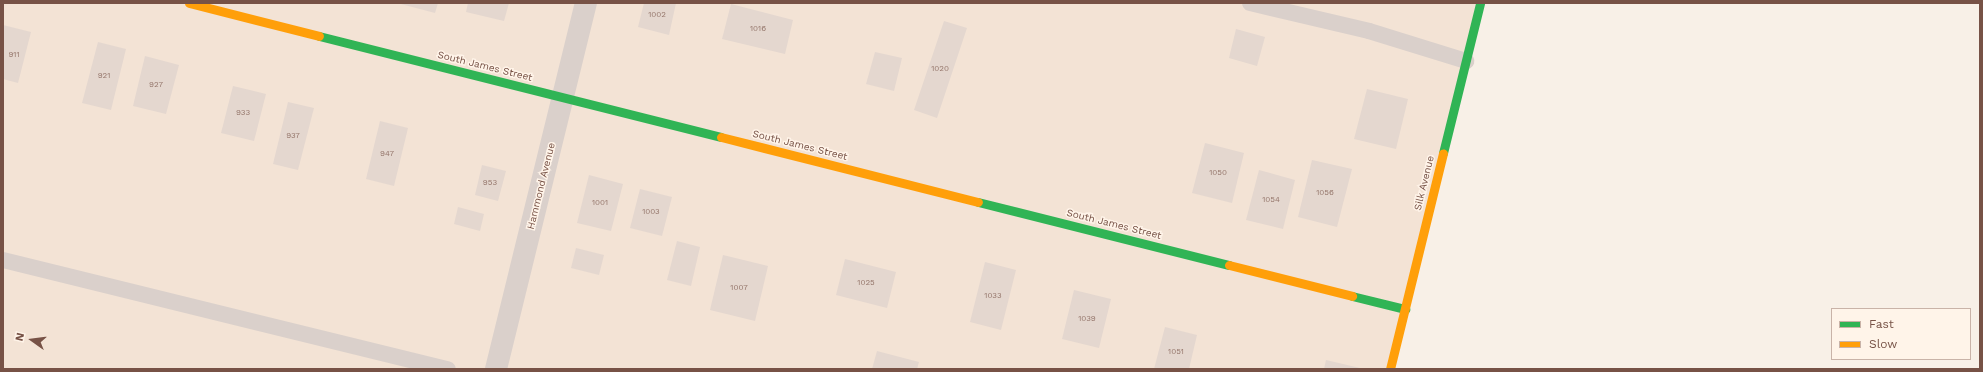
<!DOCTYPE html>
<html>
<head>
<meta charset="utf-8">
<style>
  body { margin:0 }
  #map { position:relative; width:1983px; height:372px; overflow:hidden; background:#f8f0e7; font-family:"Work Sans",sans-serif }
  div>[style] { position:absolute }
  .residential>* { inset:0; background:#f3e3d5 }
  .building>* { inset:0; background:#e4d7cf }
  .lane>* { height:16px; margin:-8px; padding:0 8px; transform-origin:8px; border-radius:8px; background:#dad0cb }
  .street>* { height:22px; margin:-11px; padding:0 11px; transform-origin:11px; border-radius:11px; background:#dad0cb }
  .fast>* { height:9px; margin:-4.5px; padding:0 4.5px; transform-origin:4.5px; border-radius:4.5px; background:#30b455 }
  .slow>* { height:9px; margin:-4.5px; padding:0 4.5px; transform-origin:4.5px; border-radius:4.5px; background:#ff9f0a }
  span { translate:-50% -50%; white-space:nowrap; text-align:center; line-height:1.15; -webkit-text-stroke:3px #fff4e9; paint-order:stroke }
  .number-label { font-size:8px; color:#94756a }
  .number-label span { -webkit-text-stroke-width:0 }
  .street-label { font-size:10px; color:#775246 }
  .frame { position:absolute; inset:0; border:4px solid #775246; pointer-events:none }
  .legend { position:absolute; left:1831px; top:308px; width:140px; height:52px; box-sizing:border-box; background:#fff4e9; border:1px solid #c9b3a8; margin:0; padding:5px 7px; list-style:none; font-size:12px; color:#775246 }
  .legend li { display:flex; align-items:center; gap:8px; height:20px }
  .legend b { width:20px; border:1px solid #c9b3a8 }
  .north { position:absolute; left:12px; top:320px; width:40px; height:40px; -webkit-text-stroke:3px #fff4e9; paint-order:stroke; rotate:284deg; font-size:11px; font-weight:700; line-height:16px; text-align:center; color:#775246 }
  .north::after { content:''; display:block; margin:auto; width:14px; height:18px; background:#775246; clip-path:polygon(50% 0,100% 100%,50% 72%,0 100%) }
</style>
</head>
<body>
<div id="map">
  <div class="residential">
    <i style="clip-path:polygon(3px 3px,1480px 3px,1390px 369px,3px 369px)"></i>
  </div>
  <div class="building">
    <i style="clip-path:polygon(397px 3px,438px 3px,435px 13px)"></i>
    <i style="clip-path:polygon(468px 3px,509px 3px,504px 21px,466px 12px)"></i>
    <i style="clip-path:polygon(644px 3px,676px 3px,669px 35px,638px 27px)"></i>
    <i style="clip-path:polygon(731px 4px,793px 20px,785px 54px,722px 39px)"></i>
    <i style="clip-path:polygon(944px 21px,967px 28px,937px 118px,914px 110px)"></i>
    <i style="clip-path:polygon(3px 25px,31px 32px,18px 83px,3px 79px)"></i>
    <i style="clip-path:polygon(1236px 29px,1265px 37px,1257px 66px,1229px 58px)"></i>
    <i style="clip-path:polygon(98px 42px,126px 49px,111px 110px,82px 103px)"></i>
    <i style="clip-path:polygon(875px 52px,902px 58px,894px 91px,866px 84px)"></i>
    <i style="clip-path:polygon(145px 56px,179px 65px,166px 114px,133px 106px)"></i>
    <i style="clip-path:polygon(233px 86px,266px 94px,254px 141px,221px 133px)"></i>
    <i style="clip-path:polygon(1367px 89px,1408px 99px,1396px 149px,1354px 139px)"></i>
    <i style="clip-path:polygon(288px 102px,314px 108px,298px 170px,273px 164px)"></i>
    <i style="clip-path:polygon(380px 121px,408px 128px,394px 186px,366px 179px)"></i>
    <i style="clip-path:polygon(1205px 143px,1244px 153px,1232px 203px,1192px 193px)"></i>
    <i style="clip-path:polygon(1312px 160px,1352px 169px,1337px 227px,1298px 217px)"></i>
    <i style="clip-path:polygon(482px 165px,506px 171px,498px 201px,475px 195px)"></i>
    <i style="clip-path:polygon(1259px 170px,1295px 180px,1283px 229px,1246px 220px)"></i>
    <i style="clip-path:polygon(589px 175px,623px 184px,611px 231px,577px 223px)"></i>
    <i style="clip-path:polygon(640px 189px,672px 197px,662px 236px,630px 228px)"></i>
    <i style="clip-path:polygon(458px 207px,484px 214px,480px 231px,454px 224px)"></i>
    <i style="clip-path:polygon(677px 241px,700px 247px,691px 286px,667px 280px)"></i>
    <i style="clip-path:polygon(576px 248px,604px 255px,599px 275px,571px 268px)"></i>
    <i style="clip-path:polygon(723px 255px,768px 266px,755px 321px,710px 310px)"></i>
    <i style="clip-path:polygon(845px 259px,896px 272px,887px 308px,836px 295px)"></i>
    <i style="clip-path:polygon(985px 262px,1016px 270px,1001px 330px,970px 322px)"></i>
    <i style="clip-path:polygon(1074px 290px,1111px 299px,1099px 348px,1062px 339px)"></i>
    <i style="clip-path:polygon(1165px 327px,1197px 335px,1189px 369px,1154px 369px)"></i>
    <i style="clip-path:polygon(877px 351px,919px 362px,917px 369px,872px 369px)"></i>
    <i style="clip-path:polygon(1326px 360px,1360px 368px,1359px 369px,1324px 369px)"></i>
  </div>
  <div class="lane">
    <i style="left:1250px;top:3px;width:122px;rotate:13.2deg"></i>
    <i style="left:1369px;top:31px;width:102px;rotate:17.2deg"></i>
    <i style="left:3px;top:260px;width:458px;rotate:13.8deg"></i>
  </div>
  <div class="street">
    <i style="left:496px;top:369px;width:377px;rotate:-76.2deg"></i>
  </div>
  <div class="fast">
    <i style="left:319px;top:36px;width:414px;rotate:14.1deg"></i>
    <i style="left:1443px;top:153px;width:154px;rotate:-76.1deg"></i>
    <i style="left:978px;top:202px;width:259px;rotate:14.1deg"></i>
    <i style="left:1352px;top:296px;width:55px;rotate:13.8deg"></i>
  </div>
  <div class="slow">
    <i style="left:189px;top:3px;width:134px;rotate:14.2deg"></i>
    <i style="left:721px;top:137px;width:265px;rotate:14.2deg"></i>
    <i style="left:1229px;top:265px;width:127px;rotate:14.1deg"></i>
    <i style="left:1390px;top:369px;width:222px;rotate:-76.2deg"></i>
  </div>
  <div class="number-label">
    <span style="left:657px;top:15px">1002</span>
    <span style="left:758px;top:29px">1016</span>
    <span style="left:14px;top:55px">911</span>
    <span style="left:940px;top:69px">1020</span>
    <span style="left:104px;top:76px">921</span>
    <span style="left:156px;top:85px">927</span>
    <span style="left:243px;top:113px">933</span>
    <span style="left:293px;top:136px">937</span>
    <span style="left:387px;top:154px">947</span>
    <span style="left:1218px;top:173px">1050</span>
    <span style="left:490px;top:183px">953</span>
    <span style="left:1325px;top:193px">1056</span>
    <span style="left:1271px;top:200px">1054</span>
    <span style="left:600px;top:203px">1001</span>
    <span style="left:651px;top:212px">1003</span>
    <span style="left:866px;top:283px">1025</span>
    <span style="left:739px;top:288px">1007</span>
    <span style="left:993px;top:296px">1033</span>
    <span style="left:1087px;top:319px">1039</span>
    <span style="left:1176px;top:352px">1051</span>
  </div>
  <div class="street-label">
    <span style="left:485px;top:66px;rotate:14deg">South James Street</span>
    <span style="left:800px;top:145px;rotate:14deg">South James Street</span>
    <span style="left:1424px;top:183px;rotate:-76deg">Silk Avenue</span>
    <span style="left:541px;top:186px;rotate:-76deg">Hammond Avenue</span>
    <span style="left:1114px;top:224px;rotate:14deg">South James Street</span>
  </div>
  <div class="frame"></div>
  <ul class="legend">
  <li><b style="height:5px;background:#30b455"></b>Fast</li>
  <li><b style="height:5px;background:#ff9f0a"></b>Slow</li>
  </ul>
  <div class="north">N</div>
</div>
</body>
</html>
